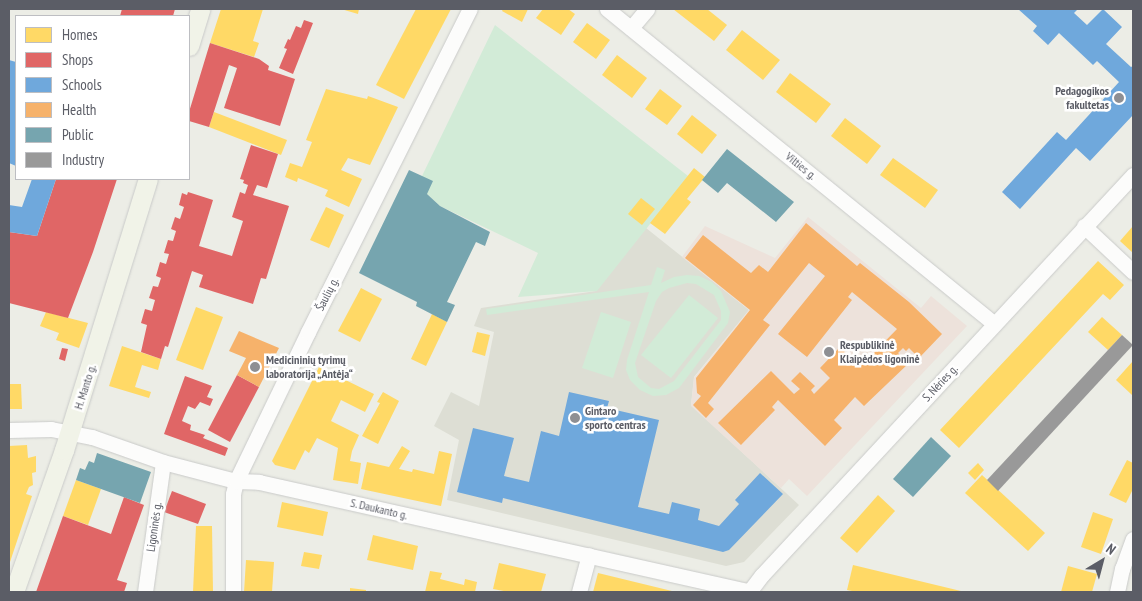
<!DOCTYPE html>
<html>
<head>
<meta charset="utf-8">
<style>
  body { margin:0 }
  #map { position:relative; width:1142px; height:601px; overflow:hidden; background:#ecede6; font-family:"PT Sans Narrow",sans-serif }
  div>[style] { position:absolute }
  .education>* { inset:0; background:#ddded4 }
  .medical>* { inset:0; background:#ede2db }
  .green>* { inset:0; background:#d2ebd7 }
  .homes>* { inset:0; background:#ffd966 }
  .shops>* { inset:0; background:#e06666 }
  .schools>* { inset:0; background:#6fa8dc }
  .health>* { inset:0; background:#f6b26b }
  .public>* { inset:0; background:#76a5af }
  .industry>* { inset:0; background:#999 }
  .roads { filter:drop-shadow(0 0 1px #c9cac9) drop-shadow(0 0 1px #c9cac9) }
  .minor>* { height:15px; margin:-7.5px; padding:0 7.5px; transform-origin:7.5px; border-radius:7.5px; background:#fcfcfb }
  .major>* { height:19px; margin:-9.5px; padding:0 9.5px; transform-origin:9.5px; border-radius:9.5px; background:#f1f3e8 }
  .dots>* { width:14px; height:14px; translate:-50% -50%; box-sizing:border-box; border:2px solid #fff; border-radius:50% }
  span { translate:-50% -50%; white-space:nowrap; text-align:center; line-height:1.15; -webkit-text-stroke:5px #fff; paint-order:stroke }
  .poi-label { font-size:12px; color:#5b5d66; font-weight:700 }
  .right { translate:-100% -50%; text-align:right }
  .left { translate:0 -50%; text-align:left }
  .street-label { font-size:12px; color:#5b5d66 }
  .frame { position:absolute; inset:0; border:10px solid #5b5d66; pointer-events:none }
  .legend { position:absolute; left:15px; top:15px; width:175px; height:165px; box-sizing:border-box; background:#fff; border:1px solid #bdbec2; margin:0; padding:6px 9px; list-style:none; font-size:15px; color:#5b5d66 }
  .legend li { display:flex; align-items:center; gap:10px; height:25px }
  .legend b { width:25px; border:1px solid #bdbec2 }
  .north { position:absolute; left:1077px; top:536px; width:50px; height:50px; -webkit-text-stroke:4px #fff; paint-order:stroke; rotate:37deg; font-size:14px; font-weight:700; line-height:20px; text-align:center; color:#5b5d66 }
  .north::after { content:''; display:block; margin:auto; width:18px; height:22px; background:#5b5d66; clip-path:polygon(50% 0,100% 100%,50% 72%,0 100%) }
</style>
</head>
<body>
<div id="map">
  <div class="education">
    <i style="clip-path:polygon(646px 228px,749px 310px,694px 377px,691px 405px,799px 505px,744px 562px,726px 566px,447px 500px,459px 440px,434px 426px,451px 392px,479px 406px,494px 332px,474px 326px,481px 308px,596px 291px)"></i>
  </div>
  <div class="medical">
    <i style="clip-path:polygon(808px 217px,921px 308px,931px 296px,967px 326px,807px 496px,789px 479px,781px 488px,691px 406px,694px 378px,749px 310px,682px 257px,705px 226px,775px 258px)"></i>
  </div>
  <div class="green">
    <i style="clip-path:polygon(495px 25px,688px 176px,597px 291px,518px 297px,538px 253px,440px 206px,427px 194px,422px 176px)"></i>
    <i style="clip-path:polygon(evenodd,657px 267px,665px 270px,661px 283px,674px 277px,687px 275px,699px 276px,712px 282px,721px 291px,730px 312px,728px 323px,679px 388px,666px 395px,653px 396px,640px 390px,630px 380px,626px 370px,627px 360px,649px 292px,487px 315px,486px 309px,651px 285px,657px 267px,687px 283px,696px 284px,714px 295px,721px 311px,721px 320px,674px 381px,659px 389px,651px 388px,638px 377px,635px 363px,656px 301px,662px 292px,669px 288px,687px 283px)"></i>
    <i style="clip-path:polygon(689px 295px,718px 318px,671px 378px,641px 355px)"></i>
    <i style="clip-path:polygon(601px 312px,631px 322px,613px 378px,582px 368px)"></i>
  </div>
  <div class="homes">
    <i style="clip-path:polygon(221px 9px,263px 9px,253px 41px,259px 43px,254px 57px,210px 43px)"></i>
    <i style="clip-path:polygon(341px 9px,359px 9px,358px 14px)"></i>
    <i style="clip-path:polygon(416px 9px,451px 9px,404px 99px,376px 85px)"></i>
    <i style="clip-path:polygon(503px 9px,528px 9px,522px 22px,502px 11px)"></i>
    <i style="clip-path:polygon(543px 9px,568px 9px,575px 14px,561px 35px,536px 18px)"></i>
    <i style="clip-path:polygon(673px 9px,707px 9px,727px 25px,714px 41px)"></i>
    <i style="clip-path:polygon(587px 23px,610px 40px,596px 59px,573px 42px)"></i>
    <i style="clip-path:polygon(742px 30px,780px 60px,763px 80px,726px 50px)"></i>
    <i style="clip-path:polygon(617px 55px,647px 78px,632px 98px,602px 75px)"></i>
    <i style="clip-path:polygon(790px 73px,831px 104px,816px 123px,776px 92px)"></i>
    <i style="clip-path:polygon(326px 89px,367px 99px,368px 96px,398px 107px,370px 165px,348px 158px,341px 170px,362px 179px,349px 207px,325px 196px,328px 190px,298px 178px,297px 182px,285px 177px,290px 163px,302px 167px,312px 142px,306px 140px)"></i>
    <i style="clip-path:polygon(660px 89px,682px 106px,667px 125px,645px 109px)"></i>
    <i style="clip-path:polygon(214px 112px,287px 140px,281px 155px,209px 127px)"></i>
    <i style="clip-path:polygon(692px 115px,717px 135px,702px 154px,677px 134px)"></i>
    <i style="clip-path:polygon(845px 118px,881px 146px,867px 164px,831px 136px)"></i>
    <i style="clip-path:polygon(893px 158px,938px 190px,925px 208px,880px 175px)"></i>
    <i style="clip-path:polygon(694px 168px,705px 177px,687px 199px,691px 202px,665px 234px,650px 223px)"></i>
    <i style="clip-path:polygon(641px 198px,655px 209px,642px 225px,628px 214px)"></i>
    <i style="clip-path:polygon(326px 207px,344px 215px,329px 248px,310px 240px)"></i>
    <i style="clip-path:polygon(1133px 226px,1133px 253px,1120px 241px)"></i>
    <i style="clip-path:polygon(1098px 261px,1124px 285px,1110px 300px,1103px 294px,959px 448px,940px 430px)"></i>
    <i style="clip-path:polygon(361px 288px,382px 299px,360px 342px,338px 331px)"></i>
    <i style="clip-path:polygon(196px 307px,223px 317px,203px 370px,176px 360px)"></i>
    <i style="clip-path:polygon(46px 312px,88px 323px,79px 348px,56px 340px,59px 333px,40px 326px)"></i>
    <i style="clip-path:polygon(432px 314px,447px 322px,426px 366px,411px 359px)"></i>
    <i style="clip-path:polygon(1102px 317px,1122px 335px,1108px 350px,1088px 332px)"></i>
    <i style="clip-path:polygon(477px 332px,490px 335px,485px 356px,472px 352px)"></i>
    <i style="clip-path:polygon(122px 346px,161px 359px,158px 370px,142px 365px,135px 387px,151px 392px,149px 398px,109px 386px)"></i>
    <i style="clip-path:polygon(1133px 361px,1133px 394px,1132px 395px,1116px 380px)"></i>
    <i style="clip-path:polygon(319px 367px,374px 394px,365px 412px,341px 400px,331px 421px,359px 435px,352px 451px,350px 461px,361px 463px,358px 484px,333px 480px,338px 448px,317px 438px,309px 453px,305px 450px,295px 470px,275px 465px,272px 461px)"></i>
    <i style="clip-path:polygon(9px 384px,21px 384px,22px 409px,9px 409px)"></i>
    <i style="clip-path:polygon(383px 392px,399px 401px,378px 444px,362px 436px,380px 403px,377px 402px)"></i>
    <i style="clip-path:polygon(27px 445px,28px 458px,36px 456px,36px 472px,32px 473px,33px 485px,29px 487px,26px 494px,32px 496px,9px 565px,9px 446px)"></i>
    <i style="clip-path:polygon(402px 446px,410px 451px,399px 469px,412px 472px,413px 469px,434px 474px,439px 451px,452px 454px,441px 506px,361px 489px,367px 462px,389px 467px)"></i>
    <i style="clip-path:polygon(1127px 460px,1133px 463px,1133px 489px,1126px 503px,1109px 495px)"></i>
    <i style="clip-path:polygon(978px 463px,984px 470px,975px 480px,968px 473px)"></i>
    <i style="clip-path:polygon(982px 475px,1045px 533px,1028px 551px,965px 493px)"></i>
    <i style="clip-path:polygon(76px 480px,101px 489px,88px 525px,63px 516px)"></i>
    <i style="clip-path:polygon(878px 495px,895px 511px,857px 553px,840px 538px)"></i>
    <i style="clip-path:polygon(282px 502px,328px 512px,323px 536px,277px 527px)"></i>
    <i style="clip-path:polygon(1093px 512px,1113px 519px,1101px 554px,1081px 547px)"></i>
    <i style="clip-path:polygon(196px 526px,212px 526px,213px 592px,193px 592px)"></i>
    <i style="clip-path:polygon(373px 535px,418px 546px,413px 570px,367px 560px)"></i>
    <i style="clip-path:polygon(304px 552px,322px 555px,319px 569px,301px 566px)"></i>
    <i style="clip-path:polygon(246px 560px,274px 562px,272px 592px,244px 592px)"></i>
    <i style="clip-path:polygon(499px 563px,546px 574px,541px 592px,509px 592px,493px 589px)"></i>
    <i style="clip-path:polygon(853px 565px,965px 592px,857px 592px,847px 590px)"></i>
    <i style="clip-path:polygon(1068px 566px,1097px 574px,1092px 592px,1061px 592px)"></i>
    <i style="clip-path:polygon(430px 571px,442px 573px,440px 579px,464px 585px,465px 579px,477px 582px,475px 592px,425px 592px)"></i>
    <i style="clip-path:polygon(598px 573px,676px 592px,593px 592px)"></i>
    <i style="clip-path:polygon(350px 588px,366px 590px,366px 592px,350px 592px)"></i>
  </div>
  <div class="shops">
    <i style="clip-path:polygon(122px 9px,175px 9px,173px 16px,120px 16px)"></i>
    <i style="clip-path:polygon(304px 20px,313px 23px,293px 74px,279px 68px,287px 49px,284px 48px,288px 39px,290px 40px,296px 26px,301px 28px)"></i>
    <i style="clip-path:polygon(210px 43px,259px 59px,269px 66px,268px 70px,295px 79px,280px 126px,224px 108px,237px 68px,229px 65px,209px 127px,189px 121px,189px 112px)"></i>
    <i style="clip-path:polygon(251px 145px,278px 154px,267px 188px,257px 185px,253px 195px,289px 206px,266px 279px,261px 278px,253px 304px,199px 287px,203px 275px,192px 271px,168px 347px,165px 346px,161px 359px,141px 352px,147px 325px,141px 323px,145px 309px,152px 311px,155px 300px,149px 298px,153px 286px,158px 287px,161px 278px,156px 276px,160px 262px,166px 264px,169px 254px,164px 253px,168px 240px,173px 241px,176px 231px,171px 229px,175px 217px,180px 219px,184px 207px,179px 205px,182px 193px,187px 195px,188px 192px,213px 200px,199px 246px,232px 256px,243px 221px,232px 217px,240px 192px,245px 194px,248px 185px,243px 183px,244px 180px,240px 179px)"></i>
    <i style="clip-path:polygon(56px 179px,117px 179px,93px 252px,68px 318px,9px 303px,9px 232px,37px 236px)"></i>
    <i style="clip-path:polygon(62px 348px,68px 349px,65px 361px,59px 359px)"></i>
    <i style="clip-path:polygon(237px 375px,259px 387px,230px 442px,208px 430px)"></i>
    <i style="clip-path:polygon(185px 376px,212px 386px,207px 397px,213px 399px,210px 406px,200px 402px,195px 409px,188px 406px,182px 421px,191px 425px,190px 430px,205px 435px,203px 438px,228px 448px,225px 456px,164px 434px)"></i>
    <i style="clip-path:polygon(172px 491px,206px 504px,198px 524px,164px 512px)"></i>
    <i style="clip-path:polygon(124px 497px,144px 505px,117px 580px,127px 583px,124px 592px,36px 592px,63px 516px,111px 534px)"></i>
  </div>
  <div class="schools">
    <i style="clip-path:polygon(1018px 9px,1078px 9px,1074px 13px,1087px 25px,1103px 9px,1122px 27px,1106px 44px,1131px 67px,1133px 66px,1133px 115px,1090px 161px,1076px 148px,1020px 209px,1002px 192px,1057px 132px,1066px 140px,1119px 82px,1097px 61px,1093px 65px,1059px 33px,1048px 45px,1033px 31px,1037px 26px)"></i>
    <i style="clip-path:polygon(9px 60px,16px 62px,16px 166px,9px 163px)"></i>
    <i style="clip-path:polygon(32px 179px,56px 179px,37px 236px,9px 232px,9px 205px,22px 207px)"></i>
    <i style="clip-path:polygon(569px 392px,609px 401px,607px 408px,659px 420px,638px 507px,669px 514px,672px 502px,700px 509px,698px 520px,719px 526px,739px 504px,735px 500px,760px 473px,783px 494px,729px 550px,723px 552px,503px 498px,502px 503px,457px 492px,473px 428px,514px 438px,504px 476px,529px 482px,541px 431px,559px 436px)"></i>
  </div>
  <div class="health">
    <i style="clip-path:polygon(806px 223px,857px 266px,860px 263px,909px 302px,942px 334px,919px 358px,909px 348px,906px 351px,903px 348px,898px 353px,909px 363px,864px 406px,855px 397px,834px 420px,842px 428px,825px 446px,778px 400px,772px 407px,775px 410px,741px 445px,718px 423px,771px 371px,794px 394px,800px 389px,791px 381px,800px 372px,815px 386px,811px 390px,814px 394px,830px 378px,820px 368px,840px 347px,860px 367px,897px 329px,852px 292px,848px 297px,852px 300px,807px 357px,778px 334px,825px 276px,809px 263px,763px 320px,770px 325px,708px 403px,714px 409px,706px 418px,693px 405px,701px 396px,697px 393px,696px 378px,750px 310px,685px 258px,703px 235px,751px 273px,759px 265px,768px 272px)"></i>
    <i style="clip-path:polygon(239px 331px,279px 348px,259px 387px,237px 375px,246px 358px,229px 351px)"></i>
  </div>
  <div class="public">
    <i style="clip-path:polygon(727px 149px,794px 202px,776px 222px,727px 183px,718px 193px,702px 180px)"></i>
    <i style="clip-path:polygon(409px 170px,433px 181px,427px 194px,440px 206px,490px 232px,485px 246px,476px 242px,447px 302px,455px 305px,447px 322px,416px 306px,417px 302px,359px 273px)"></i>
    <i style="clip-path:polygon(931px 437px,951px 456px,913px 497px,893px 479px)"></i>
    <i style="clip-path:polygon(97px 453px,151px 472px,140px 503px,76px 480px,80px 468px,85px 470px,89px 461px,94px 463px)"></i>
  </div>
  <div class="industry">
    <i style="clip-path:polygon(1122px 335px,1133px 345px,998px 491px,987px 480px)"></i>
  </div>
  <div class="roads">
    <div class="minor">
      <i style="left:607px;top:9px;width:499px;rotate:39.1deg"></i>
      <i style="left:631px;top:28px;width:25px;rotate:-50deg"></i>
      <i style="left:1084px;top:226px;width:67px;rotate:43.2deg"></i>
      <i style="left:9px;top:430px;width:42px;rotate:-1.4deg"></i>
      <i style="left:51px;top:429px;width:42px;rotate:11deg"></i>
      <i style="left:92px;top:437px;width:75px;rotate:19.4deg"></i>
      <i style="left:163px;top:462px;width:75px;rotate:14.6deg"></i>
      <i style="left:236px;top:481px;width:23px;rotate:2deg"></i>
      <i style="left:259px;top:482px;width:504px;rotate:12.6deg"></i>
      <i style="left:145px;top:592px;width:131px;rotate:-82.1deg"></i>
      <i style="left:233px;top:592px;width:98px;rotate:-90deg"></i>
      <i style="left:233px;top:494px;width:13px;rotate:-77deg"></i>
      <i style="left:236px;top:481px;width:165px;rotate:-64.2deg"></i>
      <i style="left:308px;top:332px;width:361px;rotate:-63.4deg"></i>
      <i style="left:579px;top:592px;width:38px;rotate:-75deg"></i>
      <i style="left:749px;top:592px;width:21px;rotate:-53deg"></i>
      <i style="left:762px;top:575px;width:546px;rotate:-47.15deg"></i>
      <i style="left:1117px;top:592px;width:24px;rotate:-78deg"></i>
      <i style="left:1122px;top:569px;width:32px;rotate:-70deg"></i>
    </div>
    <div class="major">
      <i style="left:189px;top:46px;width:39px;rotate:-73deg"></i>
      <i style="left:14px;top:592px;width:151px;rotate:-70.6deg"></i>
      <i style="left:64px;top:450px;width:284px;rotate:-72.8deg"></i>
    </div>
  </div>
  <div class="dots">
    <i style="left:1119px;top:98px;background:#8e8f93"></i>
    <i style="left:829px;top:352px;background:#8e8f93"></i>
    <i style="left:255px;top:367px;background:#8e8f93"></i>
    <i style="left:575px;top:418px;background:#8e8f93"></i>
  </div>
  <div class="poi-label">
    <span class="right" style="left:1109px;top:98px">Pedagogikos<br>fakultetas</span>
    <span class="left" style="left:840px;top:352px">Respublikinė<br>Klaipėdos ligoninė</span>
    <span class="left" style="left:266px;top:367px">Medicininių tyrimų<br>laboratorija „Antėja“</span>
    <span class="left" style="left:585px;top:418px">Gintaro<br>sporto centras</span>
  </div>
  <div class="street-label">
    <span style="left:801px;top:166px;rotate:39deg">Vilties g.</span>
    <span style="left:327px;top:294px;rotate:-63deg">Šaulių g.</span>
    <span style="left:940px;top:383px;rotate:-47deg">S. Nėries g.</span>
    <span style="left:85px;top:387px;rotate:-72deg">H. Manto g.</span>
    <span style="left:379px;top:509px;rotate:13deg">S. Daukanto g.</span>
    <span style="left:154px;top:527px;rotate:-82deg">Ligoninės g.</span>
  </div>
  <div class="frame"></div>
  <ul class="legend">
  <li><b style="height:14px;background:#ffd966"></b>Homes</li>
  <li><b style="height:14px;background:#e06666"></b>Shops</li>
  <li><b style="height:14px;background:#6fa8dc"></b>Schools</li>
  <li><b style="height:14px;background:#f6b26b"></b>Health</li>
  <li><b style="height:14px;background:#76a5af"></b>Public</li>
  <li><b style="height:14px;background:#999"></b>Industry</li>
  </ul>
  <div class="north">N</div>
</div>
</body>
</html>
